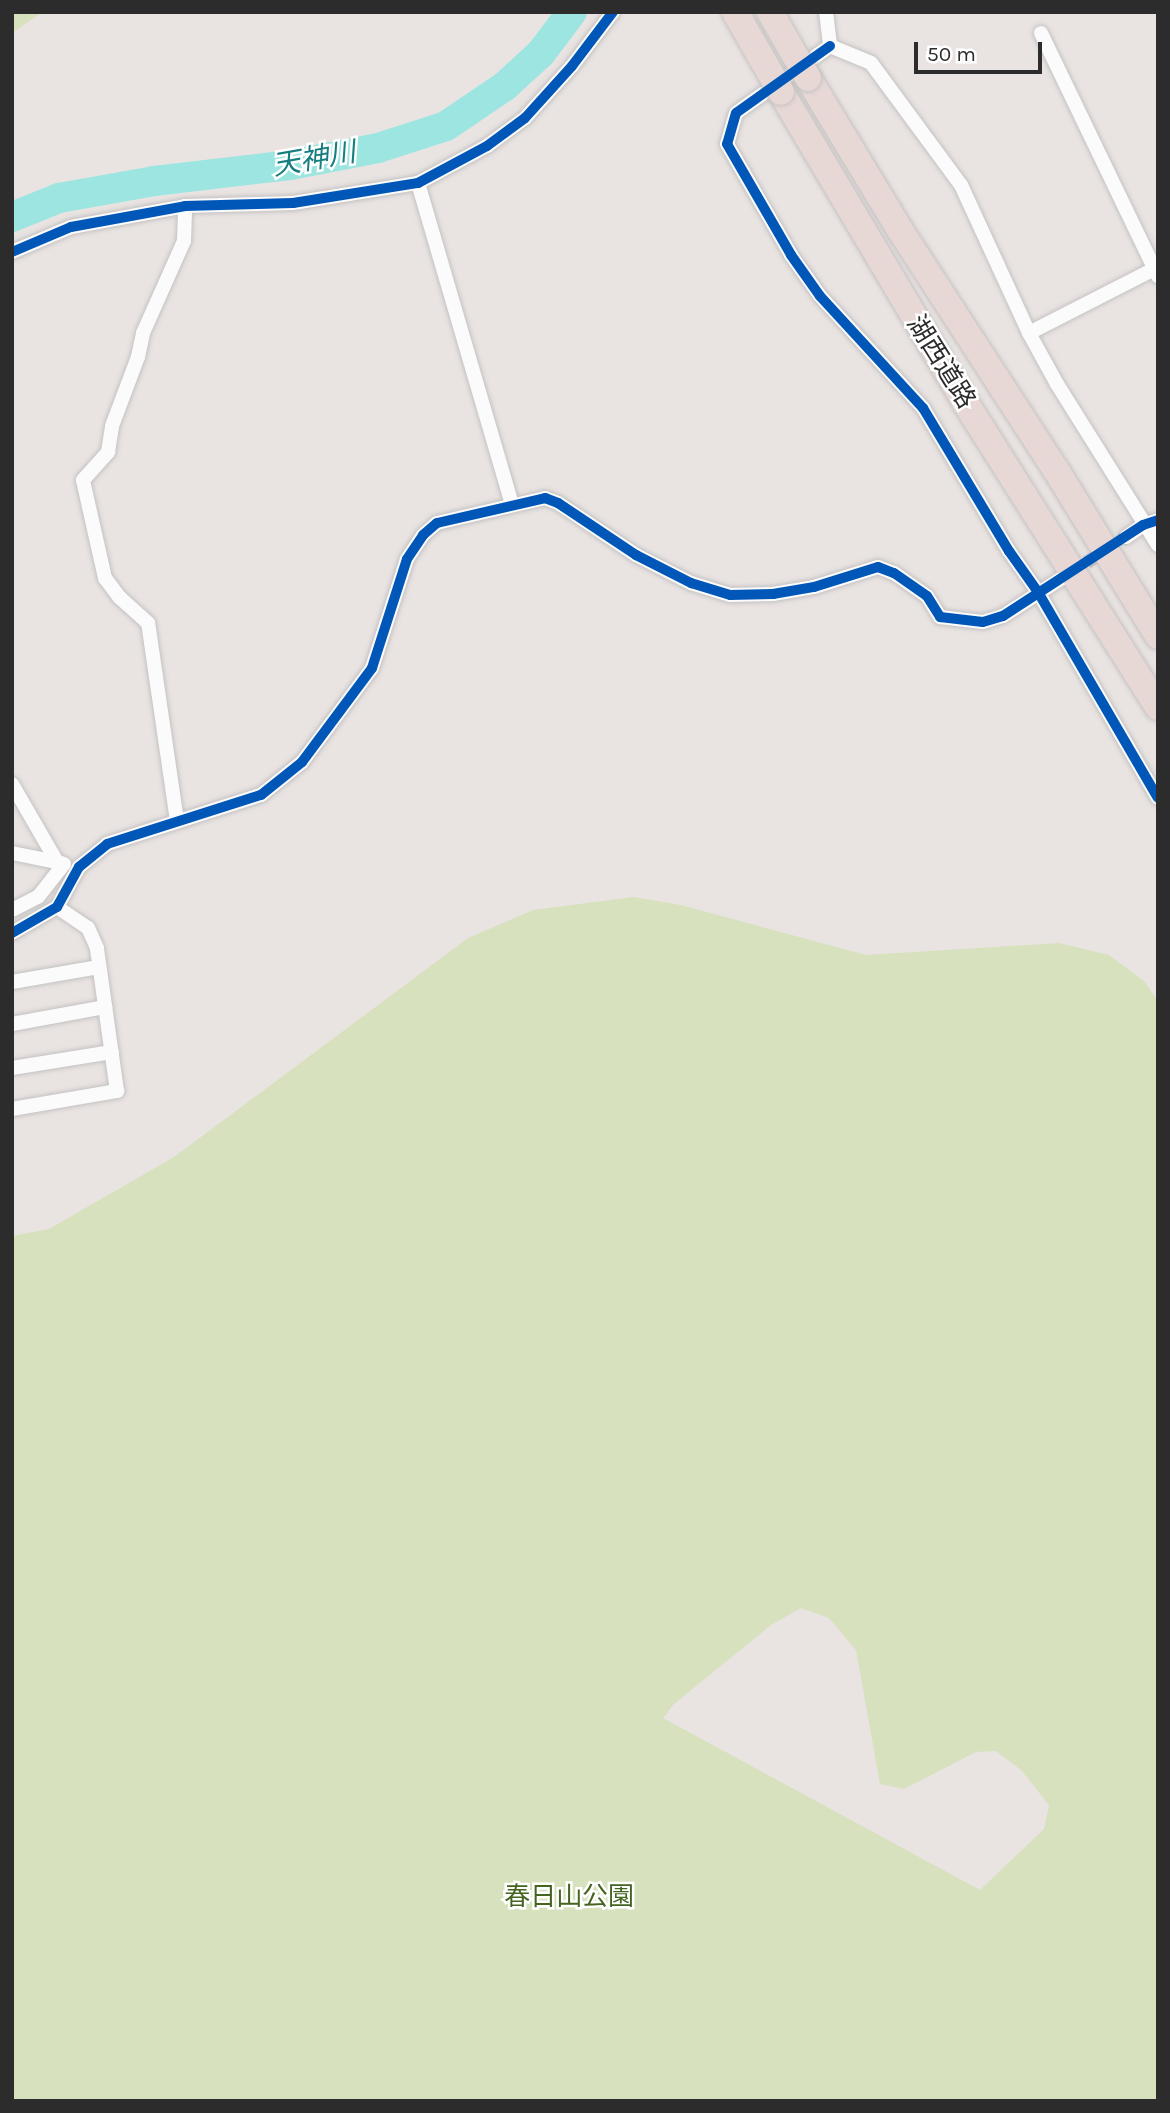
<!DOCTYPE html>
<html>
<head>
<meta charset="utf-8">
<style>
  body { margin:0 }
  #map { position:relative; width:1170px; height:2113px; overflow:hidden; background:#e9e4e2; font-family:Karla,"Noto Sans JP",sans-serif }
  div>[style] { position:absolute }
  .green>* { inset:0; background:#d7e1be }
  .river>* { height:30px; margin:-15px; padding:0 15px; transform-origin:15px; border-radius:15px; background:#9ce5e1 }
  .minor-tunnel>* { height:14px; margin-top:-7px; transform-origin:0; background:repeating-linear-gradient(90deg,#c3bfbe 0 14px,transparent 0 21px) }
  .roads { filter:drop-shadow(0 0 2px #c4c2c2) drop-shadow(0 0 2px #c4c2c2) }
  .minor>* { height:14px; margin:-7px; padding:0 7px; transform-origin:7px; border-radius:7px; background:#fcfbfb }
  .motorway>* { height:26px; margin:-13px; padding:0 13px; transform-origin:13px; border-radius:13px; background:#e7d8d6 }
  .bridges { filter:drop-shadow(0 0 2px #c5c3c2) drop-shadow(0 0 2px #c5c3c2) }
  .motorway-bridge>* { height:26px; margin:-13px; padding:0 13px; transform-origin:13px; border-radius:13px; background:#e7d8d6 }
  .cycleway>* { height:10px; margin:-5px; padding:0 5px; transform-origin:5px; border-radius:5px; background:#0057b8 }
  span { translate:-50% -50%; white-space:nowrap; text-align:center; line-height:1.15; -webkit-text-stroke:5px #fff; paint-order:stroke }
  .street-label { font-size:26px; color:#2c2c2c }
  .park-label { font-size:26px; color:#446420 }
  .water-label { font-size:28px; color:#177e80; font-style:italic }
  .frame { position:absolute; inset:0; border:14px solid #2c2c2c; pointer-events:none }
  .scale { position:absolute; left:914px; top:42px; width:128px; height:32px; box-sizing:border-box; border:4px solid #2c2c2c; border-top:0; padding-left:9px; font-size:21px; line-height:24px; white-space:nowrap; color:#2c2c2c; -webkit-text-stroke:5px #fff; paint-order:stroke }
</style>
</head>
<body>
<div id="map">
  <div class="green">
    <i style="clip-path:polygon(12px 12px,43px 12px,12px 33px)"></i>
    <i style="clip-path:polygon(evenodd,633px 897px,681px 905px,866px 955px,1059px 943px,1109px 955px,1144px 981px,1158px 1001px,1158px 2101px,12px 2101px,12px 1236px,49px 1229px,174px 1157px,468px 938px,533px 910px,633px 897px,801px 1608px,829px 1618px,856px 1650px,880px 1784px,904px 1789px,976px 1752px,996px 1751px,1021px 1770px,1049px 1805px,1044px 1829px,980px 1890px,663px 1718px,674px 1704px,771px 1625px,801px 1608px)"></i>
  </div>
  <div class="river">
    <i style="left:12px;top:217px;width:51px;rotate:-22deg"></i>
    <i style="left:59px;top:198px;width:97px;rotate:-10.1deg"></i>
    <i style="left:154px;top:181px;width:137px;rotate:-6.7deg"></i>
    <i style="left:290px;top:165px;width:90px;rotate:-10.9deg"></i>
    <i style="left:378px;top:148px;width:71px;rotate:-17.9deg"></i>
    <i style="left:446px;top:126px;width:71px;rotate:-34.1deg"></i>
    <i style="left:505px;top:86px;width:49px;rotate:-42.5deg"></i>
    <i style="left:541px;top:53px;width:51px;rotate:-52.9deg"></i>
  </div>
  <div class="minor-tunnel">
    <i style="left:1069px;top:574px;width:68px;rotate:-33deg"></i>
  </div>
  <div class="roads">
    <div class="minor">
      <i style="left:826px;top:12px;width:34px;rotate:83deg"></i>
      <i style="left:1041px;top:33px;width:270px;rotate:64.3deg"></i>
      <i style="left:830px;top:46px;width:115px;rotate:144.5deg"></i>
      <i style="left:736px;top:113px;width:32px;rotate:106deg"></i>
      <i style="left:727px;top:144px;width:128px;rotate:60deg"></i>
      <i style="left:791px;top:255px;width:50px;rotate:54.7deg"></i>
      <i style="left:820px;top:296px;width:152px;rotate:47.4deg"></i>
      <i style="left:923px;top:408px;width:167px;rotate:59deg"></i>
      <i style="left:1009px;top:551px;width:50px;rotate:54.7deg"></i>
      <i style="left:1038px;top:592px;width:238px;rotate:59.8deg"></i>
      <i style="left:830px;top:46px;width:44px;rotate:22.5deg"></i>
      <i style="left:871px;top:63px;width:152px;rotate:53.6deg"></i>
      <i style="left:961px;top:185px;width:163px;rotate:65.3deg"></i>
      <i style="left:1029px;top:333px;width:58px;rotate:61.2deg"></i>
      <i style="left:1057px;top:384px;width:190px;rotate:57.9deg"></i>
      <i style="left:418px;top:183px;width:334px;rotate:73.7deg"></i>
      <i style="left:12px;top:252px;width:64px;rotate:-23deg"></i>
      <i style="left:71px;top:227px;width:116px;rotate:-10.4deg"></i>
      <i style="left:185px;top:206px;width:108px;rotate:-1.6deg"></i>
      <i style="left:293px;top:203px;width:127px;rotate:-9.1deg"></i>
      <i style="left:418px;top:183px;width:78px;rotate:-28.2deg"></i>
      <i style="left:487px;top:146px;width:47px;rotate:-36.4deg"></i>
      <i style="left:525px;top:118px;width:70px;rotate:-47.9deg"></i>
      <i style="left:572px;top:66px;width:68px;rotate:-52.8deg"></i>
      <i style="left:1029px;top:333px;width:145px;rotate:-27.1deg"></i>
      <i style="left:1126px;top:537px;width:21px;rotate:-35deg"></i>
      <i style="left:1143px;top:525px;width:16px;rotate:-18deg"></i>
      <i style="left:12px;top:784px;width:90px;rotate:60deg"></i>
      <i style="left:177px;top:821px;width:200px;rotate:-98.3deg"></i>
      <i style="left:148px;top:623px;width:38px;rotate:-138deg"></i>
      <i style="left:120px;top:598px;width:25px;rotate:-127deg"></i>
      <i style="left:105px;top:578px;width:100px;rotate:-102.7deg"></i>
      <i style="left:83px;top:480px;width:38px;rotate:-48deg"></i>
      <i style="left:108px;top:452px;width:26px;rotate:-81deg"></i>
      <i style="left:112px;top:426px;width:74px;rotate:-69.4deg"></i>
      <i style="left:138px;top:357px;width:25px;rotate:-78deg"></i>
      <i style="left:143px;top:333px;width:101px;rotate:-66deg"></i>
      <i style="left:184px;top:241px;width:35px;rotate:-88deg"></i>
      <i style="left:12px;top:853px;width:50px;rotate:11.5deg"></i>
      <i style="left:12px;top:910px;width:29px;rotate:-27deg"></i>
      <i style="left:38px;top:897px;width:42px;rotate:-51.8deg"></i>
      <i style="left:12px;top:933px;width:52px;rotate:-30deg"></i>
      <i style="left:57px;top:907px;width:46px;rotate:-61.2deg"></i>
      <i style="left:79px;top:867px;width:36px;rotate:-39deg"></i>
      <i style="left:107px;top:844px;width:162px;rotate:-17.7deg"></i>
      <i style="left:261px;top:795px;width:53px;rotate:-38.8deg"></i>
      <i style="left:302px;top:762px;width:117px;rotate:-53.3deg"></i>
      <i style="left:372px;top:668px;width:114px;rotate:-72.2deg"></i>
      <i style="left:407px;top:559px;width:29px;rotate:-56deg"></i>
      <i style="left:423px;top:535px;width:18px;rotate:-41deg"></i>
      <i style="left:437px;top:523px;width:111px;rotate:-13deg"></i>
      <i style="left:545px;top:498px;width:14px;rotate:21deg"></i>
      <i style="left:558px;top:503px;width:94px;rotate:33.7deg"></i>
      <i style="left:636px;top:555px;width:62px;rotate:27deg"></i>
      <i style="left:691px;top:583px;width:41px;rotate:17.1deg"></i>
      <i style="left:730px;top:595px;width:43px;rotate:-1.3deg"></i>
      <i style="left:773px;top:594px;width:42px;rotate:-9.7deg"></i>
      <i style="left:814px;top:587px;width:67px;rotate:-17.4deg"></i>
      <i style="left:878px;top:567px;width:17px;rotate:21deg"></i>
      <i style="left:894px;top:573px;width:40px;rotate:34.9deg"></i>
      <i style="left:927px;top:596px;width:25px;rotate:58deg"></i>
      <i style="left:940px;top:617px;width:43px;rotate:6.6deg"></i>
      <i style="left:983px;top:622px;width:21px;rotate:-17deg"></i>
      <i style="left:1003px;top:616px;width:70px;rotate:-32.8deg"></i>
      <i style="left:12px;top:982px;width:88px;rotate:-9.8deg"></i>
      <i style="left:12px;top:1024px;width:95px;rotate:-10.4deg"></i>
      <i style="left:12px;top:1068px;width:101px;rotate:-9.1deg"></i>
      <i style="left:12px;top:1109px;width:107px;rotate:-9.7deg"></i>
      <i style="left:117px;top:1091px;width:144px;rotate:-98deg"></i>
      <i style="left:97px;top:948px;width:22px;rotate:-114deg"></i>
      <i style="left:88px;top:928px;width:37px;rotate:-146deg"></i>
    </div>
    <div class="motorway">
      <i style="left:808px;top:78px;width:178px;rotate:58.8deg"></i>
      <i style="left:900px;top:230px;width:286px;rotate:57deg"></i>
      <i style="left:1056px;top:470px;width:195px;rotate:58.4deg"></i>
      <i style="left:781px;top:92px;width:360px;rotate:59.3deg"></i>
      <i style="left:965px;top:402px;width:361px;rotate:57.7deg"></i>
    </div>
  </div>
  <div class="bridges">
    <div class="motorway-bridge">
      <i style="left:735px;top:12px;width:92px;rotate:60.1deg"></i>
      <i style="left:770px;top:12px;width:76px;rotate:60.1deg"></i>
    </div>
  </div>
  <div class="cycleway">
    <i style="left:830px;top:46px;width:115px;rotate:144.5deg"></i>
    <i style="left:736px;top:113px;width:32px;rotate:106deg"></i>
    <i style="left:727px;top:144px;width:128px;rotate:60deg"></i>
    <i style="left:791px;top:255px;width:50px;rotate:54.7deg"></i>
    <i style="left:820px;top:296px;width:152px;rotate:47.4deg"></i>
    <i style="left:923px;top:408px;width:167px;rotate:59deg"></i>
    <i style="left:1009px;top:551px;width:50px;rotate:54.7deg"></i>
    <i style="left:1038px;top:592px;width:238px;rotate:59.8deg"></i>
    <i style="left:12px;top:252px;width:64px;rotate:-23deg"></i>
    <i style="left:71px;top:227px;width:116px;rotate:-10.4deg"></i>
    <i style="left:185px;top:206px;width:108px;rotate:-1.6deg"></i>
    <i style="left:293px;top:203px;width:127px;rotate:-9.1deg"></i>
    <i style="left:418px;top:183px;width:78px;rotate:-28.2deg"></i>
    <i style="left:487px;top:146px;width:47px;rotate:-36.4deg"></i>
    <i style="left:525px;top:118px;width:70px;rotate:-47.9deg"></i>
    <i style="left:572px;top:66px;width:68px;rotate:-52.8deg"></i>
    <i style="left:12px;top:933px;width:52px;rotate:-30deg"></i>
    <i style="left:57px;top:907px;width:46px;rotate:-61.2deg"></i>
    <i style="left:79px;top:867px;width:36px;rotate:-39deg"></i>
    <i style="left:107px;top:844px;width:162px;rotate:-17.7deg"></i>
    <i style="left:261px;top:795px;width:53px;rotate:-38.8deg"></i>
    <i style="left:302px;top:762px;width:117px;rotate:-53.3deg"></i>
    <i style="left:372px;top:668px;width:114px;rotate:-72.2deg"></i>
    <i style="left:407px;top:559px;width:29px;rotate:-56deg"></i>
    <i style="left:423px;top:535px;width:18px;rotate:-41deg"></i>
    <i style="left:437px;top:523px;width:111px;rotate:-13deg"></i>
    <i style="left:545px;top:498px;width:14px;rotate:21deg"></i>
    <i style="left:558px;top:503px;width:94px;rotate:33.7deg"></i>
    <i style="left:636px;top:555px;width:62px;rotate:27deg"></i>
    <i style="left:691px;top:583px;width:41px;rotate:17.1deg"></i>
    <i style="left:730px;top:595px;width:43px;rotate:-1.3deg"></i>
    <i style="left:773px;top:594px;width:42px;rotate:-9.7deg"></i>
    <i style="left:814px;top:587px;width:67px;rotate:-17.4deg"></i>
    <i style="left:878px;top:567px;width:17px;rotate:21deg"></i>
    <i style="left:894px;top:573px;width:40px;rotate:34.9deg"></i>
    <i style="left:927px;top:596px;width:25px;rotate:58deg"></i>
    <i style="left:940px;top:617px;width:43px;rotate:6.6deg"></i>
    <i style="left:983px;top:622px;width:21px;rotate:-17deg"></i>
    <i style="left:1003px;top:616px;width:167px;rotate:-33deg"></i>
    <i style="left:1143px;top:525px;width:16px;rotate:-18deg"></i>
  </div>
  <div class="street-label">
    <span style="left:941px;top:362px;rotate:58deg">湖西道路</span>
  </div>
  <div class="park-label">
    <span style="left:569px;top:1897px">春日山公園</span>
  </div>
  <div class="water-label">
    <span style="left:314px;top:159px;rotate:-10deg">天神川</span>
  </div>
  <div class="frame"></div>
  <div class="scale">50 m</div>
</div>
</body>
</html>
